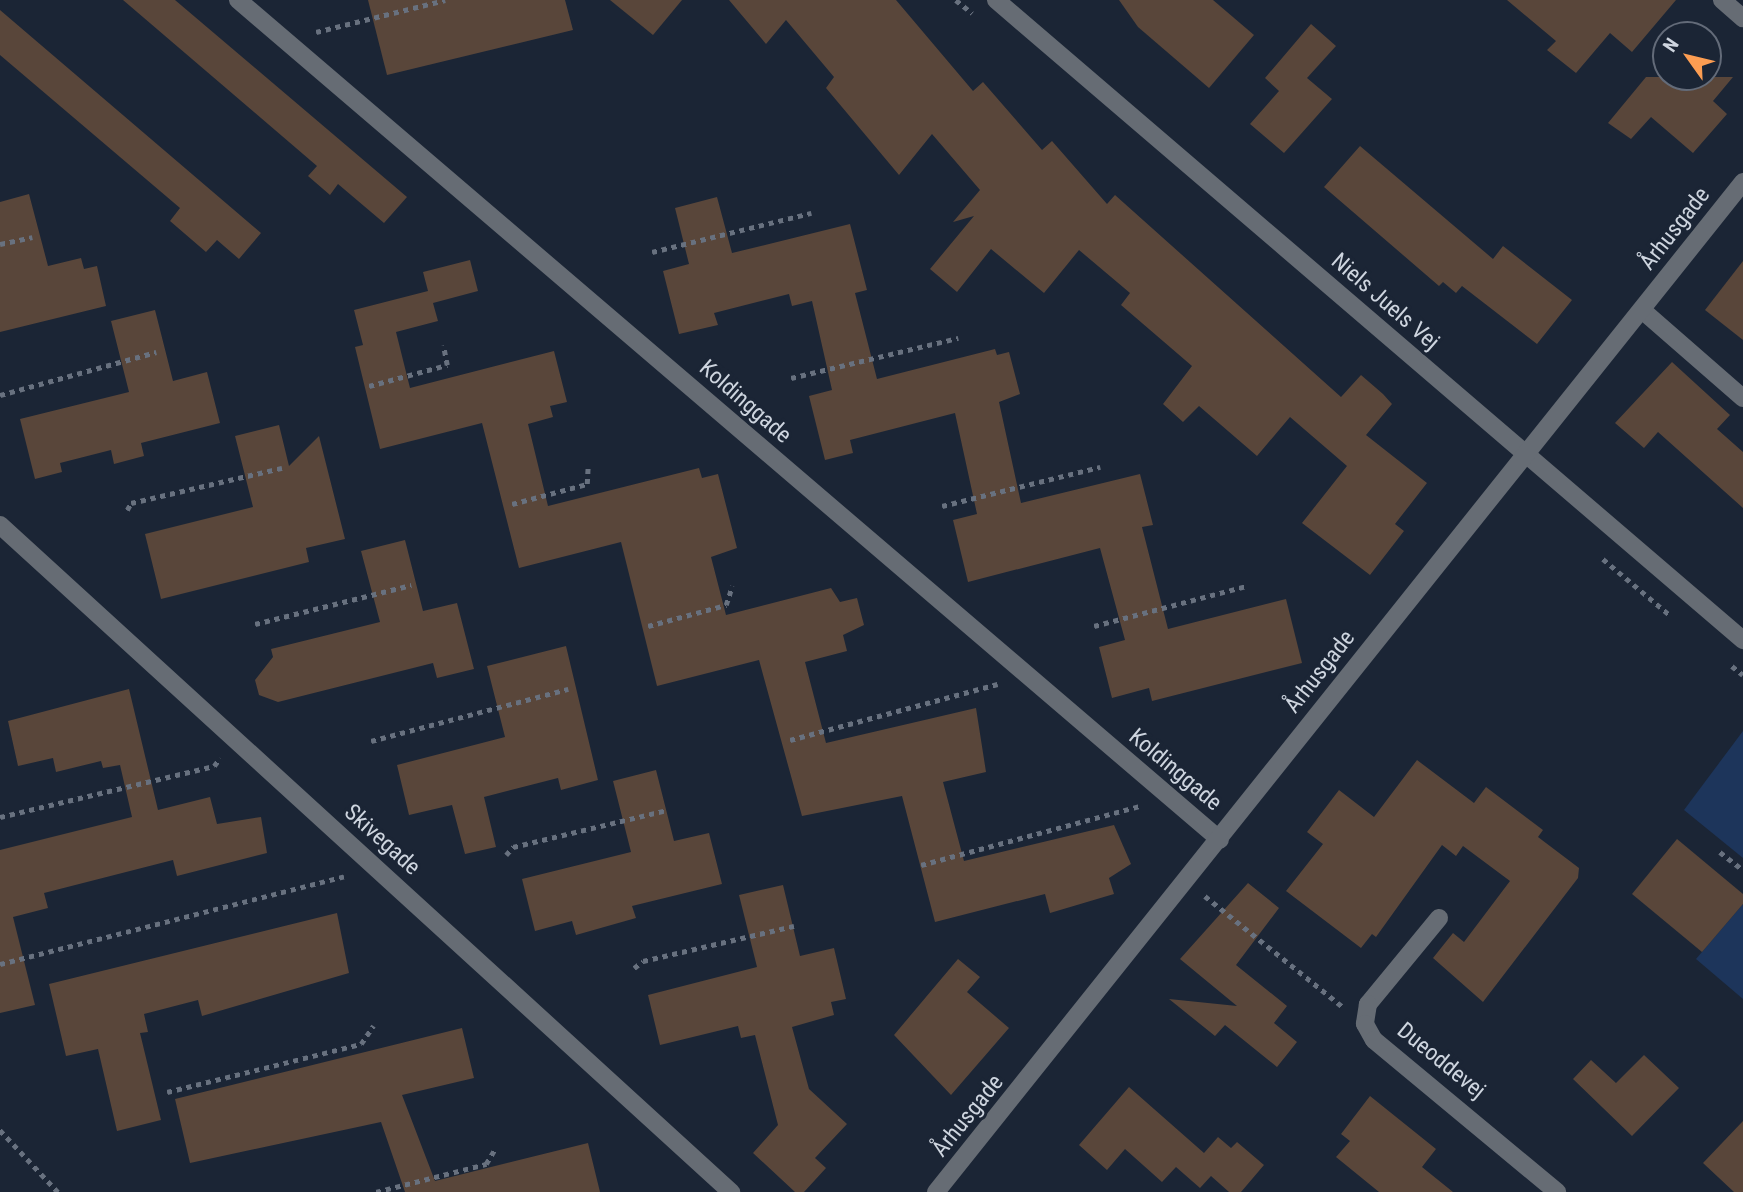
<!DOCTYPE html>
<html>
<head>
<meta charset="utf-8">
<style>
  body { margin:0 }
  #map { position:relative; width:1743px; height:1192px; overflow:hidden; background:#1b2535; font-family:"Roboto Condensed",sans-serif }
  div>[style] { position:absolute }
  .green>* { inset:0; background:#1d355b }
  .building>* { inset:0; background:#59463a }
  .path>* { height:4.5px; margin-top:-2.25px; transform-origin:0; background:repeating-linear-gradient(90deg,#68717f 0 5px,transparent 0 10px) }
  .minor>* { height:18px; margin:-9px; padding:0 9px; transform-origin:9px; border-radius:9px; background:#666c74 }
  span { translate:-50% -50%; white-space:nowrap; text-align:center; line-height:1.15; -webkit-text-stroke:6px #1b2535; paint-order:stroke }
  .street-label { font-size:23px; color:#ced5df }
  .north { position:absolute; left:1652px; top:21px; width:70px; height:70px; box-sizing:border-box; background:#1b2535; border:2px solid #636b79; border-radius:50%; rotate:304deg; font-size:19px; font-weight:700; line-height:28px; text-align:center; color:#ced5df }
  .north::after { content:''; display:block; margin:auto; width:24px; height:32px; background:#fc9d52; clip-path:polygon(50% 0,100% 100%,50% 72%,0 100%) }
</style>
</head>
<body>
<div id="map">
  <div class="green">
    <i style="clip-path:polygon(1743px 731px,1743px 858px,1684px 810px)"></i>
    <i style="clip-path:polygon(1743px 904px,1743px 999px,1696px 959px)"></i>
  </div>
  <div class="building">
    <i style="clip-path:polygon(123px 0,175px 0,407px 197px,384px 223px,338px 184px,330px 195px,308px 176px,317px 166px)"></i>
    <i style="clip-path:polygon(368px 0,565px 0,573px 30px,387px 75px)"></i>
    <i style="clip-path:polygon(610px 0,682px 0,653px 35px)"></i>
    <i style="clip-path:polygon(729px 0,896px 0,973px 91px,983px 82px,1042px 150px,1052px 141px,1107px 204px,1115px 195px,1341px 397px,1361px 375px,1383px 394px,1392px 404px,1366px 435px,1427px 483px,1395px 524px,1404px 531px,1370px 575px,1302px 523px,1347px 466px,1290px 417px,1257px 456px,1199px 406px,1183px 422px,1163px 404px,1192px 366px,1121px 305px,1130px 293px,1079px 250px,1044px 293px,991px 249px,957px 292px,930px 269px,974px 216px,953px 222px,980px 190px,932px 134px,899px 175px,826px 88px,834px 77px,786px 20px,766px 44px)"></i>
    <i style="clip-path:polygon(1119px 0,1213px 0,1254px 35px,1209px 88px,1138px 27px)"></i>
    <i style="clip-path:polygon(1507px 0,1676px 0,1632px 52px,1610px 33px,1576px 73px,1547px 50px,1556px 41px)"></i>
    <i style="clip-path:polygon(0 10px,261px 233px,239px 259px,217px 240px,206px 252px,170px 221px,180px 208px,0 55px)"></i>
    <i style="clip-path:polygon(1311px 24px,1336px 46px,1307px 78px,1332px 99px,1284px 153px,1250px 124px,1279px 91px,1265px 78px)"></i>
    <i style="clip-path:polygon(1646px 77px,1733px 77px,1713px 101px,1727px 114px,1693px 153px,1651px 117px,1631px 139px,1608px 123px)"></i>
    <i style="clip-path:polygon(1360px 146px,1493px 259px,1503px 246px,1572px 300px,1537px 344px,1462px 286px,1456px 293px,1443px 282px,1439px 286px,1324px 187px)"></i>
    <i style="clip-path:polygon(29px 194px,48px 266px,81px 258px,84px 269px,97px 266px,106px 306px,0 332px,0 202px)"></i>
    <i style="clip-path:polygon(717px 197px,732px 253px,850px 224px,867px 290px,855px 293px,877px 379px,995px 349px,997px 355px,1009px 352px,1020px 394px,999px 402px,1021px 503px,1140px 474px,1153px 525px,1142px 527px,1168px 629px,1286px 599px,1302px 663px,1152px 701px,1149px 688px,1112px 698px,1099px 647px,1125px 640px,1100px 548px,968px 582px,953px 520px,977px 514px,955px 413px,850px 440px,853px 453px,825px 460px,809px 396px,832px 390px,812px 301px,792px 306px,789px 294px,714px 313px,718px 325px,679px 334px,663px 271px,689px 264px,675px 208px)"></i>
    <i style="clip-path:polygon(470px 260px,478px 291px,433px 303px,438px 321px,396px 332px,410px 388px,554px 351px,567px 402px,550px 406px,553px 417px,528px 424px,548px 506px,699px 468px,702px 478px,718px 474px,737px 548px,711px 557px,726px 615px,831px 588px,840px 602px,857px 598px,864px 625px,843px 635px,847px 651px,805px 662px,826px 743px,976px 708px,986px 772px,943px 782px,964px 861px,1114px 825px,1131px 864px,1109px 878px,1114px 894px,1050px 913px,1045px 894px,935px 922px,902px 796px,802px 816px,759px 660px,657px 686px,621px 542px,519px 568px,482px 423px,380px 449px,355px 347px,363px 345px,354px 310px,428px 291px,423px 272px)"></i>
    <i style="clip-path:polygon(1743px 261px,1743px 340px,1705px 310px)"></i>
    <i style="clip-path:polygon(155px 310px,173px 381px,207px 372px,220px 423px,141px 443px,144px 456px,114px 464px,111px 450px,60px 463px,62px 472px,35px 479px,20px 419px,129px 392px,111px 321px)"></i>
    <i style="clip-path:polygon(1672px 362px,1730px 415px,1717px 429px,1743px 452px,1743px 508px,1658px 432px,1644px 448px,1615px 423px)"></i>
    <i style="clip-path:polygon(279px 425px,289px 466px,319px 436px,345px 539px,306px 548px,309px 562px,161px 599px,145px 534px,253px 507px,235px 436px)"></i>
    <i style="clip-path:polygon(405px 540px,423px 611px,457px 603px,474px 669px,437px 678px,433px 663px,278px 702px,259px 695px,255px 680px,273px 657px,271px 649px,380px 622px,361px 551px)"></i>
    <i style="clip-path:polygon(566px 646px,598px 780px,561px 790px,558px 778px,484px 797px,496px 847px,465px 854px,452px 805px,409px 815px,397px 765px,505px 737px,487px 666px)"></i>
    <i style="clip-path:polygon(129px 689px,158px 810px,210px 797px,217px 824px,261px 817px,267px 853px,177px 876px,173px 860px,44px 893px,48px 908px,13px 917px,35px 1005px,0 1013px,0 850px,132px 817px,120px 765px,103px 768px,101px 761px,56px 772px,53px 758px,18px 766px,8px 721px)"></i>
    <i style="clip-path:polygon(1417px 760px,1474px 803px,1486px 787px,1543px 830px,1538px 837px,1579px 868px,1578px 878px,1483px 1002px,1433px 958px,1453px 933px,1464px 942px,1510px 881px,1463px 846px,1456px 856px,1442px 845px,1376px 937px,1372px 934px,1361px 948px,1286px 891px,1323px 844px,1307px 832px,1339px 790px,1374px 817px)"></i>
    <i style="clip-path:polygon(656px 770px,674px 841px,709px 833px,722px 884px,632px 906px,636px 918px,576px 935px,572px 921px,535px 931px,522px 879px,631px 852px,613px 781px)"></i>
    <i style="clip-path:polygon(1677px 839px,1743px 894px,1743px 904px,1702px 952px,1632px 894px)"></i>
    <i style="clip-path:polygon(1248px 883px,1279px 908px,1236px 965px,1287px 1006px,1274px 1023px,1297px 1042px,1277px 1067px,1225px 1025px,1215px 1036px,1169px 999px,1237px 1006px,1180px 959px)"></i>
    <i style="clip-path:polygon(783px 885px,800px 956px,834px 948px,846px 999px,831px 1002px,834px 1015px,792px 1027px,809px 1089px,847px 1124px,815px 1158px,826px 1168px,804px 1192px,795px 1192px,753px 1153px,778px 1125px,755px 1035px,741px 1038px,738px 1026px,660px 1045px,648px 995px,757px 967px,739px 895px)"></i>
    <i style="clip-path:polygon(337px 913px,349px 973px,202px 1016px,198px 1000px,144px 1014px,148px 1032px,140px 1033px,161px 1120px,117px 1131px,98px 1049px,66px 1056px,49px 984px)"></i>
    <i style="clip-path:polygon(958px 959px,980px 977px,967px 992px,1009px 1028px,951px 1095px,894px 1035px)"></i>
    <i style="clip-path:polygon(462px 1028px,474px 1078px,402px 1095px,435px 1181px,588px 1143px,600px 1192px,405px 1192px,381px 1122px,190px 1163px,175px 1099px)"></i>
    <i style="clip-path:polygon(1644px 1055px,1679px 1088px,1632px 1136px,1573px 1079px,1591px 1060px,1616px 1083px)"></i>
    <i style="clip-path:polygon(1129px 1087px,1204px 1153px,1218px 1137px,1231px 1148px,1237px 1142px,1264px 1165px,1241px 1192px,1229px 1192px,1211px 1176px,1200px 1188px,1176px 1167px,1162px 1182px,1125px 1149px,1107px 1170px,1079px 1145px)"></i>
    <i style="clip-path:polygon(1370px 1096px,1436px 1149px,1422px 1167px,1453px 1192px,1379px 1192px,1336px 1157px,1350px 1141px,1341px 1134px)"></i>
    <i style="clip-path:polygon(1743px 1121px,1743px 1192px,1734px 1192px,1703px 1163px)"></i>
  </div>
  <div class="path">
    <i style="left:956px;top:0;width:21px;rotate:39deg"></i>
    <i style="left:316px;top:32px;width:133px;rotate:-13.9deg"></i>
    <i style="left:0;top:244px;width:33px;rotate:-12deg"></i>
    <i style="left:652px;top:252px;width:164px;rotate:-13.8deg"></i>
    <i style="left:791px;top:378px;width:172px;rotate:-13.5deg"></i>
    <i style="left:369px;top:386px;width:81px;rotate:-15.1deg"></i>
    <i style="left:447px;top:365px;width:20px;rotate:-101deg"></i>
    <i style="left:0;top:395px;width:162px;rotate:-15.4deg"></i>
    <i style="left:512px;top:504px;width:78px;rotate:-14.9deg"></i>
    <i style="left:587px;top:484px;width:20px;rotate:-87deg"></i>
    <i style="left:942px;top:506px;width:163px;rotate:-13.9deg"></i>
    <i style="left:127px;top:510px;width:8px;rotate:-60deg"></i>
    <i style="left:131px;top:503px;width:155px;rotate:-13.1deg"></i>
    <i style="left:1603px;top:559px;width:89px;rotate:40deg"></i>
    <i style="left:255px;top:624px;width:161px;rotate:-14deg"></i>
    <i style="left:648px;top:626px;width:81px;rotate:-15.1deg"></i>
    <i style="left:726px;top:605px;width:20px;rotate:-72deg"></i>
    <i style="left:1094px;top:626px;width:158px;rotate:-14.7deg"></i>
    <i style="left:1732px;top:666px;width:14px;rotate:39deg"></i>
    <i style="left:790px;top:740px;width:215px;rotate:-15.1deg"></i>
    <i style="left:371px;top:741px;width:204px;rotate:-14.8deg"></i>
    <i style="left:0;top:817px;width:220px;rotate:-13.4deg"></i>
    <i style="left:214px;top:766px;width:10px;rotate:-53deg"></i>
    <i style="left:1720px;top:852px;width:29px;rotate:38deg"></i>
    <i style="left:506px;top:855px;width:11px;rotate:-49deg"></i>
    <i style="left:513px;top:847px;width:158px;rotate:-13.5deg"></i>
    <i style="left:921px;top:865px;width:227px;rotate:-15.1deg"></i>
    <i style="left:1205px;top:896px;width:176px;rotate:38.8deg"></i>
    <i style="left:0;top:964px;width:355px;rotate:-14.3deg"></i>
    <i style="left:634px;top:968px;width:11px;rotate:-38deg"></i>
    <i style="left:643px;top:961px;width:155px;rotate:-13.1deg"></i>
    <i style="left:167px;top:1092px;width:200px;rotate:-13.9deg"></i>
    <i style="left:361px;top:1044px;width:22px;rotate:-56deg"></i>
    <i style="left:0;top:1130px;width:85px;rotate:46.9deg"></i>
    <i style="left:376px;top:1192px;width:114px;rotate:-14.3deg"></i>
    <i style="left:486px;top:1164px;width:17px;rotate:-59deg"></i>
  </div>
  <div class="minor">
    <i style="left:238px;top:0;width:1292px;rotate:40.54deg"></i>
    <i style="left:996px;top:0;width:984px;rotate:40.59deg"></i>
    <i style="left:1722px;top:0;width:28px;rotate:41deg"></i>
    <i style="left:1642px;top:310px;width:134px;rotate:41.1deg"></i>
    <i style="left:0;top:525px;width:990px;rotate:42.38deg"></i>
    <i style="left:1439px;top:918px;width:112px;rotate:129.5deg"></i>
    <i style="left:1368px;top:1004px;width:20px;rotate:99deg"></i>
    <i style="left:1365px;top:1024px;width:18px;rotate:61deg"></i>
    <i style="left:1374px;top:1040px;width:238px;rotate:39.7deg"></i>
    <i style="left:936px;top:1192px;width:1293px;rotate:-51.37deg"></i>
  </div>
  <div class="street-label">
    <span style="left:1675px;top:229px;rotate:-52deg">Århusgade</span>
    <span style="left:1385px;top:302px;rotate:41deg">Niels Juels Vej</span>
    <span style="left:745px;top:402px;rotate:41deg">Koldinggade</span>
    <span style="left:1320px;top:672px;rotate:-52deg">Århusgade</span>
    <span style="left:1175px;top:770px;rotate:40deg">Koldinggade</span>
    <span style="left:382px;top:840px;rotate:42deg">Skivegade</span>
    <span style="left:1441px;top:1061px;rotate:39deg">Dueoddevej</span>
    <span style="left:968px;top:1116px;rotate:-51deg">Århusgade</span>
  </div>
  <div class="north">N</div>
</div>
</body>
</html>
